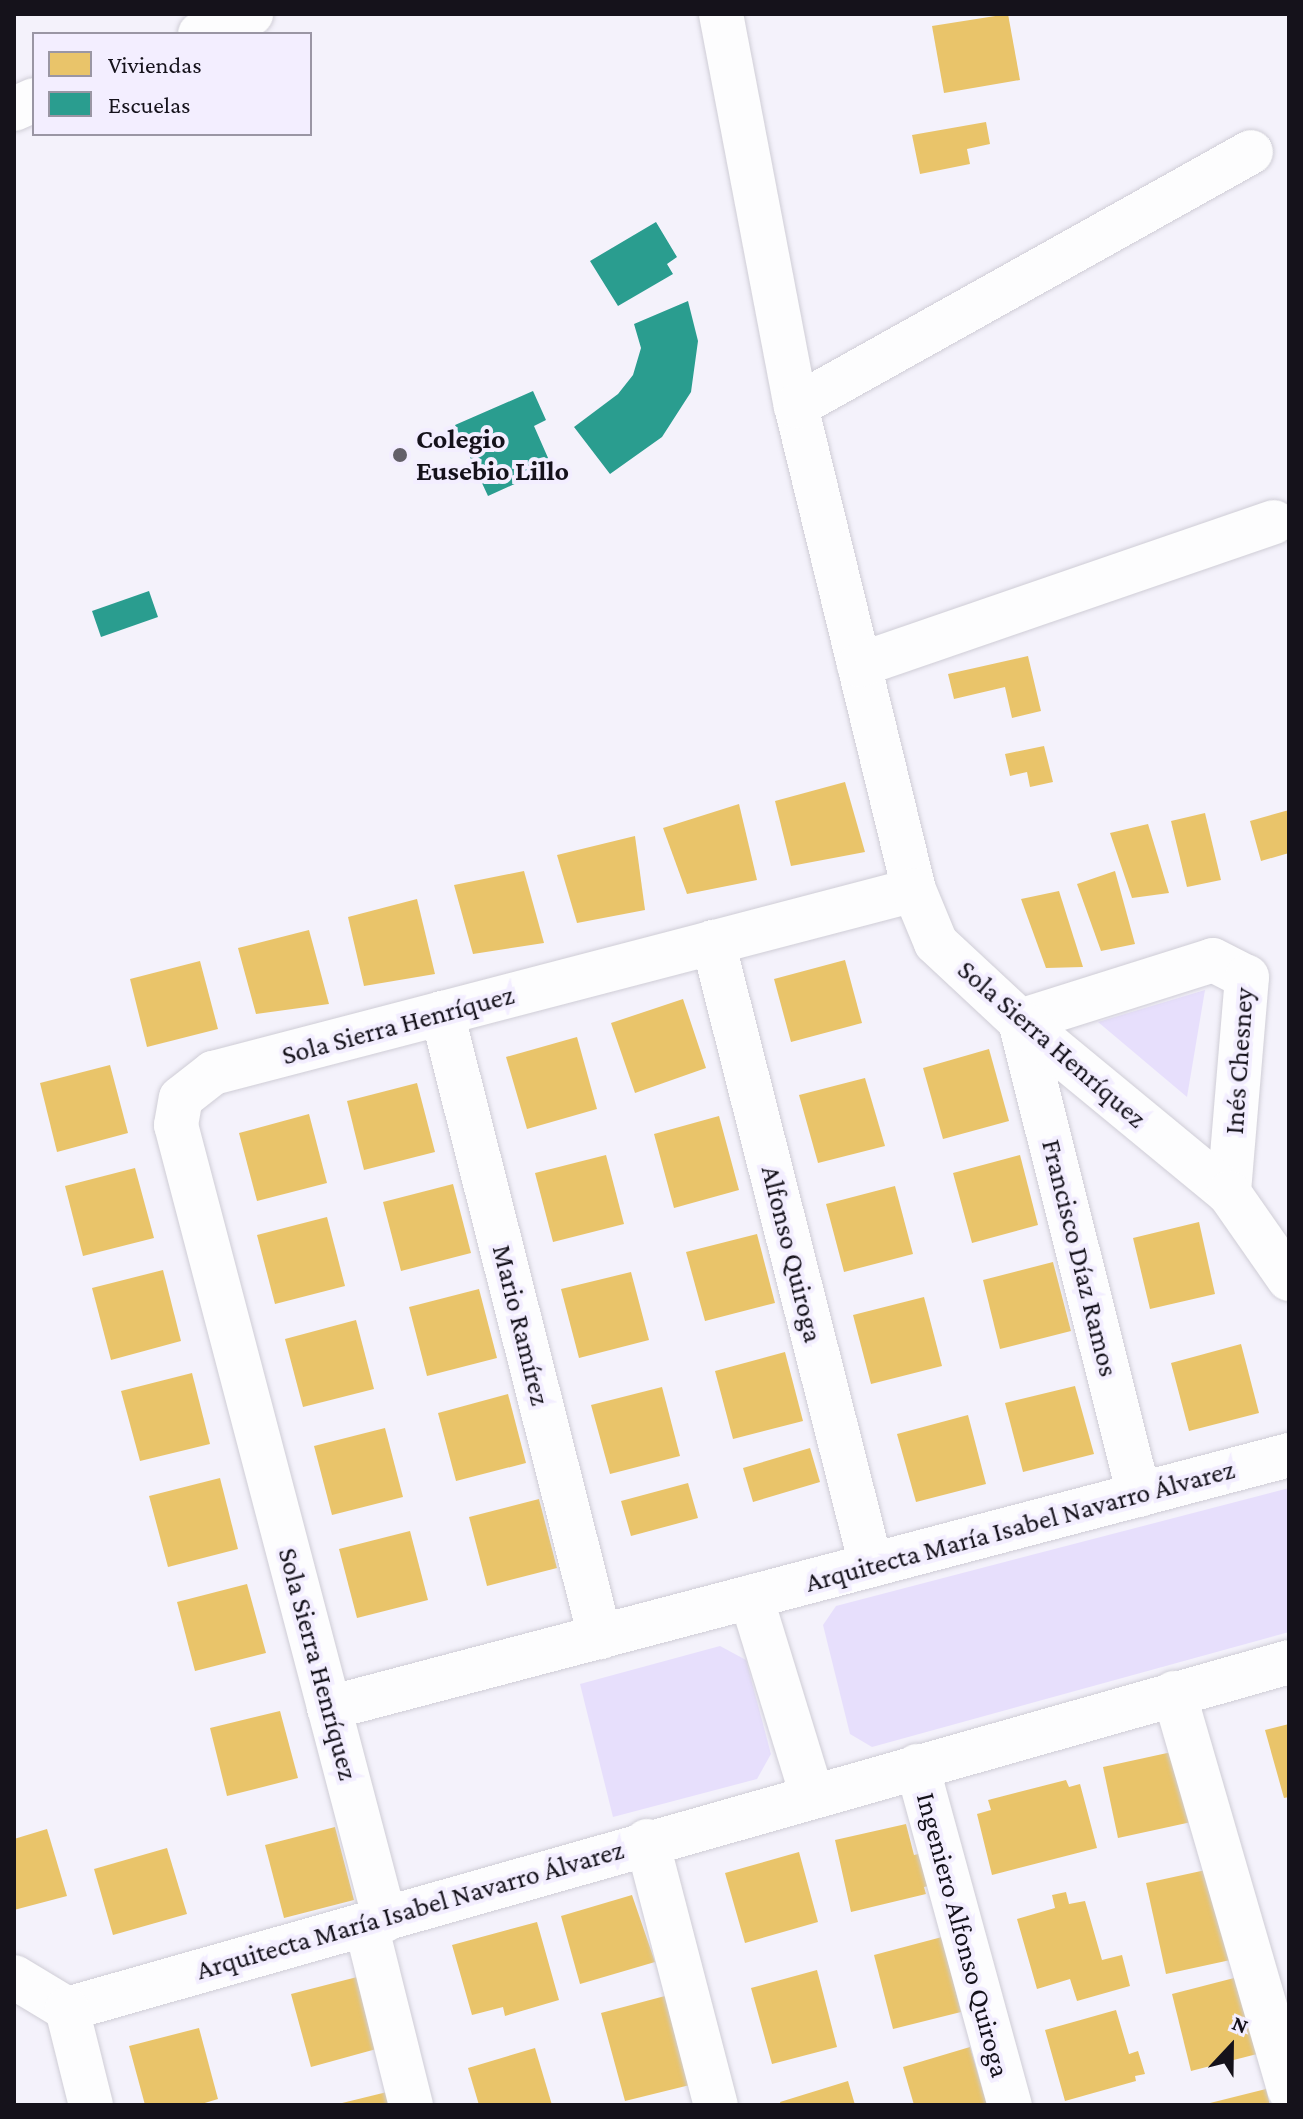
<!DOCTYPE html>
<html>
<head>
<meta charset="utf-8">
<style>
  body { margin:0 }
  #map { position:relative; width:1303px; height:2119px; overflow:hidden; background:#f4f2fb; font-family:"Crimson Pro",serif }
  div>[style] { position:absolute }
  .green>* { inset:0; background:#e7dffc }
  .homes>* { inset:0; background:#e9c46a }
  .schools>* { inset:0; background:#2a9d8f }
  .roads { filter:drop-shadow(0 0 2px #cfcdd6) drop-shadow(0 0 2px #cfcdd6) }
  .street>* { height:44px; margin:-22px; padding:0 22px; transform-origin:22px; border-radius:22px; background:#fdfdfe }
  .dots>* { width:22px; height:22px; translate:-50% -50%; box-sizing:border-box; border:4px solid #f3eeff; border-radius:50% }
  span { translate:-50% -50%; white-space:nowrap; text-align:center; line-height:1.15; -webkit-text-stroke:8px #f3eeff; paint-order:stroke }
  .poi-label { font-size:28px; color:#15121b; font-weight:700 }
  .left { translate:0 -50%; text-align:left }
  .street-label { font-size:28px; color:#15121b }
  .frame { position:absolute; inset:0; border:16px solid #15121b; pointer-events:none }
  .legend { position:absolute; left:32px; top:32px; width:280px; height:104px; box-sizing:border-box; background:#f3eeff; border:2px solid #9a96a4; margin:0; padding:10px 14px; list-style:none; font-size:24px; color:#15121b }
  .legend li { display:flex; align-items:center; gap:16px; height:40px }
  .legend b { width:40px; border:2px solid #9a96a4 }
  .north { position:absolute; left:1191px; top:2007px; width:80px; height:80px; -webkit-text-stroke:6px #f3eeff; paint-order:stroke; rotate:22deg; font-size:22px; font-weight:700; line-height:32px; text-align:center; color:#15121b }
  .north::after { content:''; display:block; margin:auto; width:28px; height:36px; background:#15121b; clip-path:polygon(50% 0,100% 100%,50% 72%,0 100%) }
</style>
</head>
<body>
<div id="map">
  <div class="green">
    <i style="clip-path:polygon(1205px 990px,1187px 1097px,1098px 1022px)"></i>
    <i style="clip-path:polygon(1289px 1488px,1289px 1632px,872px 1747px,850px 1734px,823px 1625px,836px 1606px)"></i>
    <i style="clip-path:polygon(720px 1646px,746px 1660px,771px 1754px,757px 1779px,613px 1817px,580px 1684px)"></i>
  </div>
  <div class="homes">
    <i style="clip-path:polygon(1008px 14px,1020px 80px,944px 93px,932px 26px)"></i>
    <i style="clip-path:polygon(986px 122px,990px 144px,967px 149px,970px 164px,920px 174px,912px 135px)"></i>
    <i style="clip-path:polygon(1028px 656px,1041px 711px,1012px 718px,1005px 687px,954px 699px,948px 674px)"></i>
    <i style="clip-path:polygon(1044px 746px,1053px 782px,1030px 787px,1027px 772px,1010px 776px,1005px 754px)"></i>
    <i style="clip-path:polygon(845px 782px,865px 852px,791px 866px,775px 801px)"></i>
    <i style="clip-path:polygon(739px 804px,757px 880px,687px 894px,663px 828px)"></i>
    <i style="clip-path:polygon(1289px 810px,1289px 853px,1261px 861px,1250px 821px)"></i>
    <i style="clip-path:polygon(1205px 813px,1221px 880px,1187px 887px,1171px 821px)"></i>
    <i style="clip-path:polygon(1148px 824px,1169px 893px,1132px 898px,1110px 833px)"></i>
    <i style="clip-path:polygon(635px 836px,645px 910px,577px 923px,557px 855px)"></i>
    <i style="clip-path:polygon(524px 871px,544px 943px,473px 954px,454px 885px)"></i>
    <i style="clip-path:polygon(1115px 871px,1135px 944px,1101px 951px,1077px 884px)"></i>
    <i style="clip-path:polygon(1059px 891px,1083px 967px,1046px 968px,1021px 899px)"></i>
    <i style="clip-path:polygon(417px 899px,435px 974px,364px 986px,348px 917px)"></i>
    <i style="clip-path:polygon(309px 930px,329px 1004px,256px 1014px,238px 948px)"></i>
    <i style="clip-path:polygon(845px 960px,862px 1023px,791px 1042px,774px 979px)"></i>
    <i style="clip-path:polygon(200px 961px,218px 1029px,147px 1047px,130px 979px)"></i>
    <i style="clip-path:polygon(683px 999px,706px 1068px,635px 1093px,611px 1023px)"></i>
    <i style="clip-path:polygon(577px 1037px,597px 1109px,527px 1129px,506px 1057px)"></i>
    <i style="clip-path:polygon(989px 1049px,1009px 1121px,943px 1139px,923px 1068px)"></i>
    <i style="clip-path:polygon(110px 1065px,128px 1133px,57px 1152px,40px 1083px)"></i>
    <i style="clip-path:polygon(865px 1078px,885px 1146px,818px 1163px,799px 1095px)"></i>
    <i style="clip-path:polygon(417px 1083px,435px 1152px,364px 1170px,347px 1101px)"></i>
    <i style="clip-path:polygon(309px 1114px,327px 1183px,257px 1201px,239px 1133px)"></i>
    <i style="clip-path:polygon(719px 1116px,739px 1190px,674px 1208px,654px 1134px)"></i>
    <i style="clip-path:polygon(606px 1155px,624px 1224px,553px 1242px,535px 1173px)"></i>
    <i style="clip-path:polygon(1020px 1155px,1038px 1225px,972px 1243px,953px 1173px)"></i>
    <i style="clip-path:polygon(135px 1168px,154px 1238px,83px 1256px,65px 1186px)"></i>
    <i style="clip-path:polygon(453px 1184px,471px 1253px,401px 1271px,383px 1202px)"></i>
    <i style="clip-path:polygon(895px 1186px,913px 1254px,844px 1272px,826px 1204px)"></i>
    <i style="clip-path:polygon(327px 1217px,345px 1286px,275px 1304px,257px 1235px)"></i>
    <i style="clip-path:polygon(1199px 1222px,1215px 1294px,1150px 1309px,1133px 1238px)"></i>
    <i style="clip-path:polygon(757px 1234px,775px 1303px,705px 1321px,686px 1252px)"></i>
    <i style="clip-path:polygon(1053px 1262px,1071px 1331px,1000px 1349px,983px 1280px)"></i>
    <i style="clip-path:polygon(163px 1270px,181px 1341px,111px 1360px,92px 1288px)"></i>
    <i style="clip-path:polygon(631px 1272px,649px 1340px,579px 1358px,561px 1289px)"></i>
    <i style="clip-path:polygon(479px 1289px,497px 1358px,427px 1376px,409px 1307px)"></i>
    <i style="clip-path:polygon(924px 1297px,942px 1366px,871px 1384px,853px 1315px)"></i>
    <i style="clip-path:polygon(356px 1320px,374px 1389px,303px 1407px,285px 1339px)"></i>
    <i style="clip-path:polygon(1241px 1344px,1259px 1413px,1189px 1431px,1171px 1363px)"></i>
    <i style="clip-path:polygon(785px 1352px,803px 1421px,733px 1439px,715px 1371px)"></i>
    <i style="clip-path:polygon(192px 1373px,210px 1444px,140px 1461px,121px 1391px)"></i>
    <i style="clip-path:polygon(1075px 1386px,1094px 1454px,1023px 1472px,1005px 1403px)"></i>
    <i style="clip-path:polygon(662px 1387px,680px 1456px,610px 1474px,591px 1405px)"></i>
    <i style="clip-path:polygon(508px 1394px,526px 1463px,456px 1481px,438px 1413px)"></i>
    <i style="clip-path:polygon(968px 1415px,986px 1484px,916px 1502px,897px 1434px)"></i>
    <i style="clip-path:polygon(385px 1428px,403px 1497px,332px 1515px,314px 1446px)"></i>
    <i style="clip-path:polygon(810px 1448px,820px 1482px,753px 1502px,743px 1468px)"></i>
    <i style="clip-path:polygon(220px 1478px,238px 1549px,168px 1567px,149px 1496px)"></i>
    <i style="clip-path:polygon(688px 1483px,698px 1518px,631px 1536px,621px 1501px)"></i>
    <i style="clip-path:polygon(539px 1499px,557px 1568px,487px 1586px,469px 1517px)"></i>
    <i style="clip-path:polygon(410px 1531px,428px 1600px,357px 1618px,339px 1549px)"></i>
    <i style="clip-path:polygon(247px 1584px,266px 1653px,195px 1671px,177px 1602px)"></i>
    <i style="clip-path:polygon(280px 1711px,298px 1778px,227px 1796px,210px 1728px)"></i>
    <i style="clip-path:polygon(1289px 1724px,1289px 1797px,1284px 1798px,1265px 1730px)"></i>
    <i style="clip-path:polygon(1181px 1750px,1196px 1821px,1118px 1838px,1103px 1767px)"></i>
    <i style="clip-path:polygon(1066px 1780px,1069px 1787px,1080px 1784px,1097px 1848px,992px 1875px,977px 1814px,991px 1810px,988px 1800px)"></i>
    <i style="clip-path:polygon(906px 1824px,914px 1855px,927px 1852px,940px 1883px,924px 1887px,926px 1894px,851px 1912px,835px 1840px)"></i>
    <i style="clip-path:polygon(335px 1827px,354px 1900px,284px 1918px,265px 1845px)"></i>
    <i style="clip-path:polygon(47px 1829px,67px 1896px,14px 1910px,14px 1839px)"></i>
    <i style="clip-path:polygon(167px 1848px,187px 1914px,113px 1935px,94px 1869px)"></i>
    <i style="clip-path:polygon(799px 1852px,818px 1922px,745px 1943px,725px 1873px)"></i>
    <i style="clip-path:polygon(1215px 1868px,1235px 1959px,1166px 1974px,1146px 1883px)"></i>
    <i style="clip-path:polygon(1066px 1892px,1069px 1904px,1085px 1901px,1102px 1960px,1122px 1955px,1130px 1986px,1077px 2001px,1070px 1979px,1037px 1989px,1017px 1919px,1055px 1908px,1052px 1895px)"></i>
    <i style="clip-path:polygon(632px 1895px,655px 1962px,580px 1984px,561px 1916px)"></i>
    <i style="clip-path:polygon(537px 1922px,559px 2000px,505px 2016px,503px 2007px,472px 2015px,452px 1945px)"></i>
    <i style="clip-path:polygon(942px 1937px,961px 2012px,893px 2029px,874px 1955px)"></i>
    <i style="clip-path:polygon(817px 1970px,837px 2047px,772px 2064px,751px 1988px)"></i>
    <i style="clip-path:polygon(361px 1976px,380px 2048px,311px 2067px,291px 1994px)"></i>
    <i style="clip-path:polygon(1238px 1977px,1257px 2054px,1191px 2071px,1172px 1994px)"></i>
    <i style="clip-path:polygon(665px 1996px,698px 2083px,625px 2101px,601px 2013px)"></i>
    <i style="clip-path:polygon(1116px 2010px,1129px 2054px,1138px 2051px,1145px 2074px,1135px 2076px,1136px 2081px,1065px 2101px,1045px 2030px)"></i>
    <i style="clip-path:polygon(199px 2028px,218px 2099px,198px 2105px,145px 2105px,129px 2046px)"></i>
    <i style="clip-path:polygon(970px 2047px,987px 2105px,914px 2105px,903px 2067px)"></i>
    <i style="clip-path:polygon(535px 2048px,552px 2105px,479px 2105px,468px 2068px)"></i>
    <i style="clip-path:polygon(848px 2081px,855px 2105px,781px 2105px,780px 2102px)"></i>
    <i style="clip-path:polygon(1266px 2089px,1270px 2105px,1206px 2105px,1206px 2104px)"></i>
    <i style="clip-path:polygon(387px 2092px,390px 2105px,338px 2105px,338px 2104px)"></i>
  </div>
  <div class="schools">
    <i style="clip-path:polygon(656px 222px,677px 257px,667px 264px,673px 274px,618px 306px,590px 261px)"></i>
    <i style="clip-path:polygon(688px 301px,698px 341px,691px 392px,662px 437px,610px 474px,574px 427px,618px 394px,633px 375px,641px 348px,634px 324px)"></i>
    <i style="clip-path:polygon(533px 391px,546px 420px,534px 426px,552px 467px,488px 496px,455px 425px)"></i>
    <i style="clip-path:polygon(149px 591px,158px 617px,101px 637px,92px 611px)"></i>
  </div>
  <div class="roads">
    <div class="street">
      <i style="left:721px;top:14px;width:399px;rotate:79.2deg"></i>
      <i style="left:796px;top:406px;width:498px;rotate:76.3deg"></i>
      <i style="left:200px;top:34px;width:55px;rotate:-21.4deg"></i>
      <i style="left:14px;top:109px;width:22px;rotate:-24deg"></i>
      <i style="left:796px;top:406px;width:521px;rotate:-29.17deg"></i>
      <i style="left:859px;top:665px;width:439px;rotate:-19deg"></i>
      <i style="left:713px;top:942px;width:643px;rotate:75.77deg"></i>
      <i style="left:442px;top:1013px;width:644px;rotate:75.79deg"></i>
      <i style="left:1139px;top:1495px;width:489px;rotate:-104.1deg"></i>
      <i style="left:1020px;top:1021px;width:202px;rotate:-17.5deg"></i>
      <i style="left:1213px;top:960px;width:38px;rotate:27deg"></i>
      <i style="left:1247px;top:977px;width:217px;rotate:94.8deg"></i>
      <i style="left:751px;top:1597px;width:207px;rotate:72.9deg"></i>
      <i style="left:1174px;top:1693px;width:413px;rotate:73.8deg"></i>
      <i style="left:329px;top:1708px;width:993px;rotate:-14.76deg"></i>
      <i style="left:917px;top:1766px;width:352px;rotate:74.7deg"></i>
      <i style="left:647px;top:1841px;width:273px;rotate:75.4deg"></i>
      <i style="left:385px;top:1920px;width:822px;rotate:-104.73deg"></i>
      <i style="left:176px;top:1125px;width:27px;rotate:-80deg"></i>
      <i style="left:181px;top:1098px;width:41px;rotate:-38deg"></i>
      <i style="left:213px;top:1073px;width:724px;rotate:-14.63deg"></i>
      <i style="left:914px;top:890px;width:57px;rotate:67.5deg"></i>
      <i style="left:936px;top:943px;width:115px;rotate:42.9deg"></i>
      <i style="left:1020px;top:1021px;width:271px;rotate:39.5deg"></i>
      <i style="left:1229px;top:1193px;width:105px;rotate:55.1deg"></i>
      <i style="left:366px;top:1925px;width:186px;rotate:76deg"></i>
      <i style="left:14px;top:1977px;width:62px;rotate:31.1deg"></i>
      <i style="left:67px;top:2009px;width:1270px;rotate:-15.85deg"></i>
      <i style="left:67px;top:2009px;width:99px;rotate:76deg"></i>
    </div>
  </div>
  <div class="dots">
    <i style="left:400px;top:455px;background:#636069"></i>
  </div>
  <div class="poi-label">
    <span class="left" style="left:416px;top:455px">Colegio<br>Eusebio Lillo</span>
  </div>
  <div class="street-label">
    <span style="left:398px;top:1025px;rotate:-15deg">Sola Sierra Henríquez</span>
    <span style="left:1052px;top:1044px;rotate:41deg">Sola Sierra Henríquez</span>
    <span style="left:1239px;top:1061px;rotate:-86deg">Inés Chesney</span>
    <span style="left:792px;top:1254px;rotate:76deg">Alfonso Quiroga</span>
    <span style="left:1080px;top:1258px;rotate:76deg">Francisco Díaz Ramos</span>
    <span style="left:521px;top:1325px;rotate:76deg">Mario Ramírez</span>
    <span style="left:1020px;top:1526px;rotate:-15deg">Arquitecta María Isabel Navarro Álvarez</span>
    <span style="left:318px;top:1664px;rotate:75deg">Sola Sierra Henríquez</span>
    <span style="left:410px;top:1910px;rotate:-16deg">Arquitecta María Isabel Navarro Álvarez</span>
    <span style="left:963px;top:1935px;rotate:75deg">Ingeniero Alfonso Quiroga</span>
  </div>
  <div class="frame"></div>
  <ul class="legend">
  <li><b style="height:22px;background:#e9c46a"></b>Viviendas</li>
  <li><b style="height:22px;background:#2a9d8f"></b>Escuelas</li>
  </ul>
  <div class="north">N</div>
</div>
</body>
</html>
